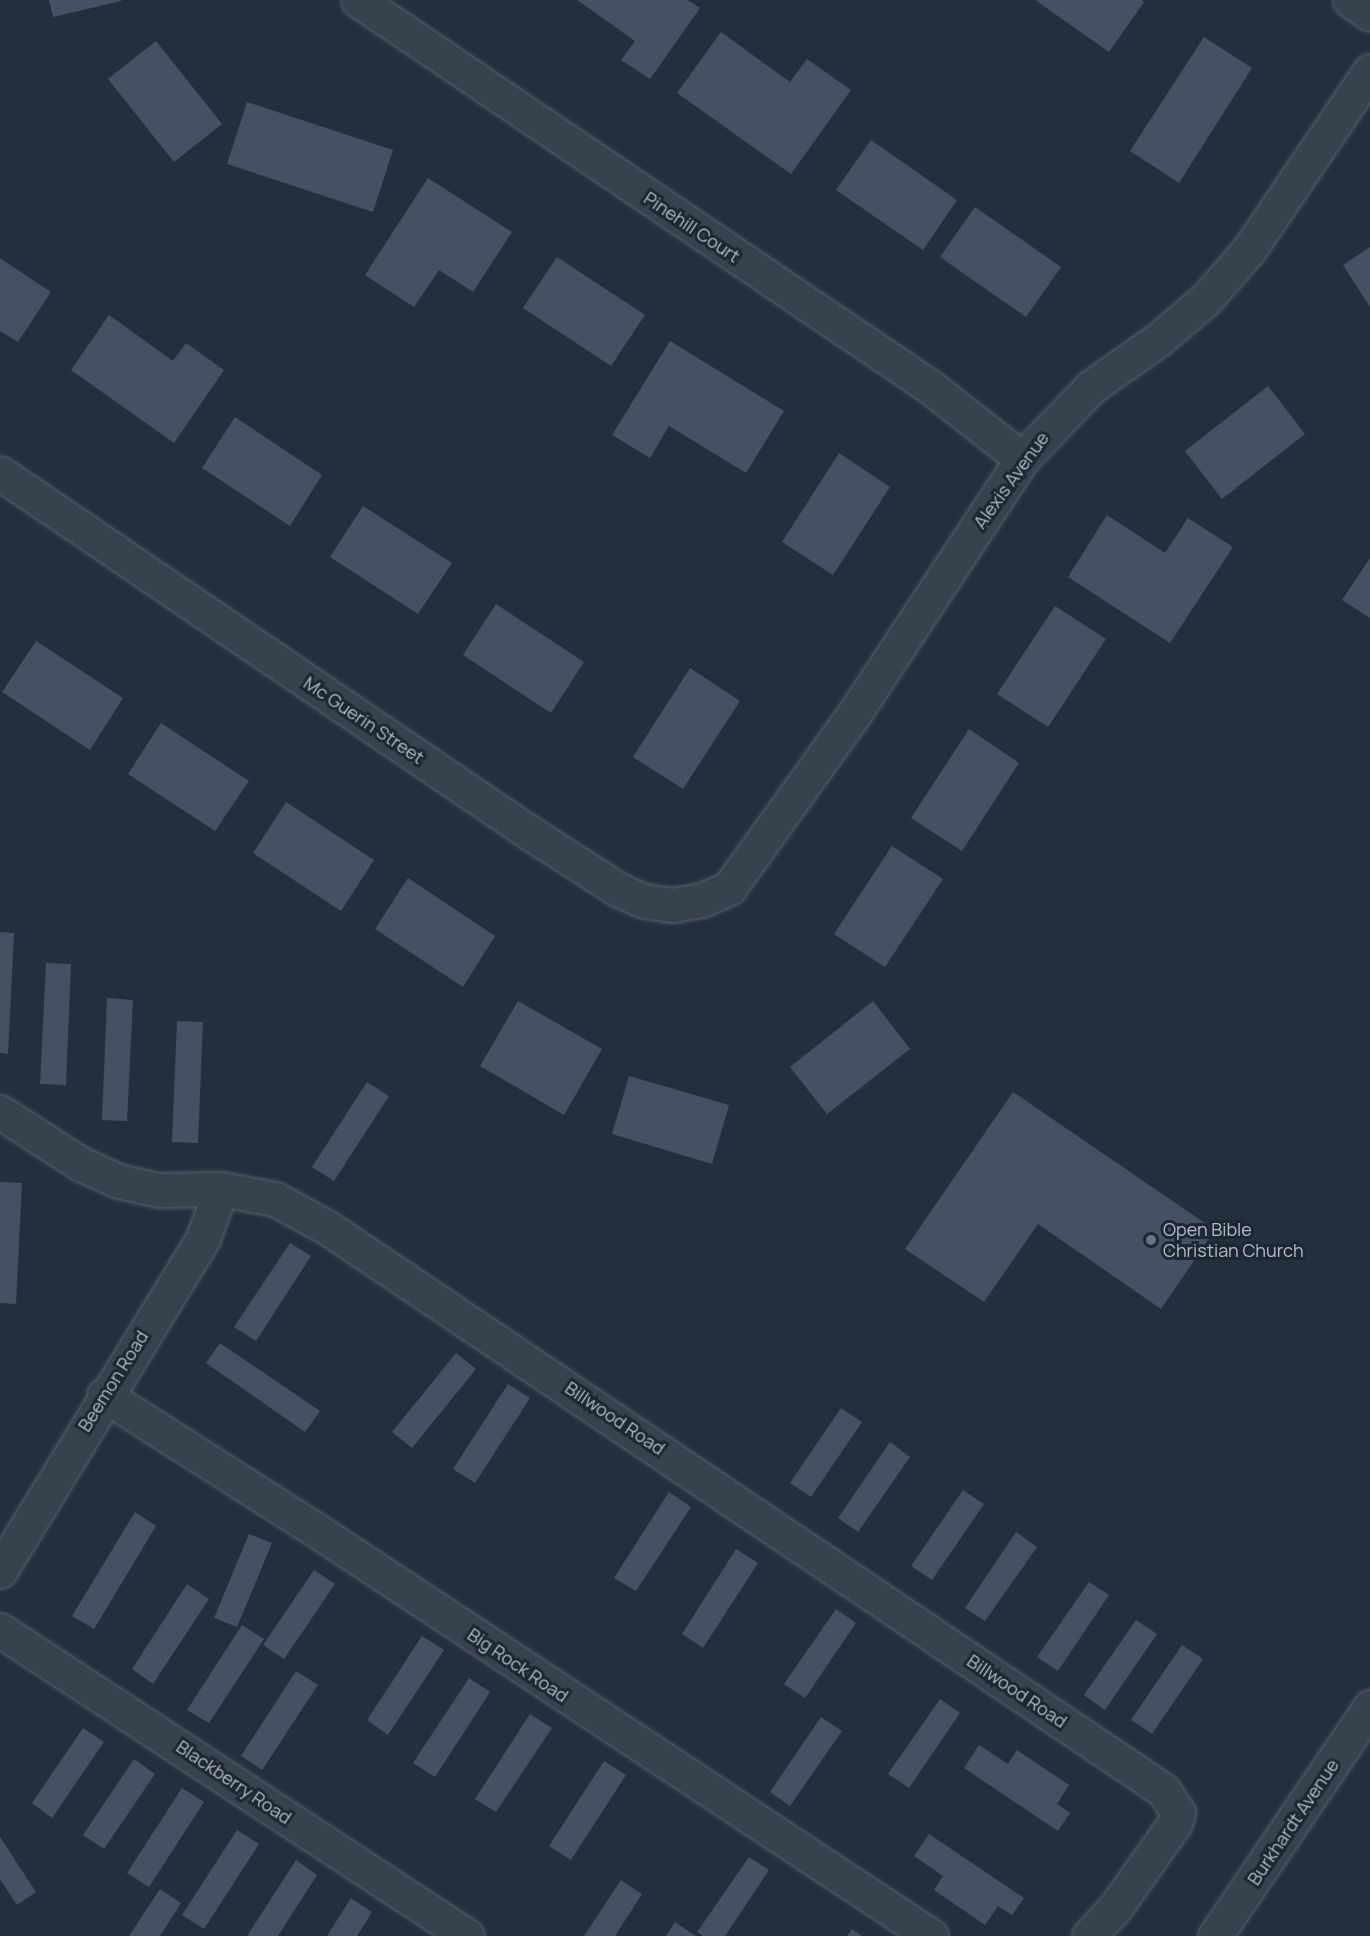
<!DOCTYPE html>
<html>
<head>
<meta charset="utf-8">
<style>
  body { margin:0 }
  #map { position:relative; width:1370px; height:1936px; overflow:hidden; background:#242f3e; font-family:Manrope,sans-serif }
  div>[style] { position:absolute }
  .building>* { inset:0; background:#455162 }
  .roads { filter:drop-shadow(0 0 2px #565f6c) drop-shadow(0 0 2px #565f6c) }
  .minor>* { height:33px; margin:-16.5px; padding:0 16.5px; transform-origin:16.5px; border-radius:16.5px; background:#38414e }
  .dots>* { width:16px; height:16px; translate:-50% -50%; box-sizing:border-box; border:3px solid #1d2633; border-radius:50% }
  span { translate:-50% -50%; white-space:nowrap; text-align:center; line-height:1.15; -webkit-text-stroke:6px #1d2633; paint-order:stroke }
  .street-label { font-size:18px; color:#b4bcc9 }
  .poi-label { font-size:18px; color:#b4bcc9 }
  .left { translate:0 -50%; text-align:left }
</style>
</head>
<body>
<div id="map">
  <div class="building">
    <i style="clip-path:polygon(49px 0,121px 0,121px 1px,53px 17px)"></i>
    <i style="clip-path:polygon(577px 0,688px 0,700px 8px,650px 79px,621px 60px,635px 41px)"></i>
    <i style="clip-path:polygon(1035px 0,1142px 0,1144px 2px,1109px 52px)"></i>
    <i style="clip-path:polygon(721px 32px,790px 82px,807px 59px,851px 90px,791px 174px,677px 93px)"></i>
    <i style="clip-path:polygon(1204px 37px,1252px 68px,1179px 183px,1130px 151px)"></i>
    <i style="clip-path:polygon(156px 41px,222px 124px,174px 162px,108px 79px)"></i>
    <i style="clip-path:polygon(247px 102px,393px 150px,373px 212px,227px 164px)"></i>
    <i style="clip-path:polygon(871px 140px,957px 200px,923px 250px,836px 190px)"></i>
    <i style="clip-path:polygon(428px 178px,512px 232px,473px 292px,439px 270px,414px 307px,365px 275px)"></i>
    <i style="clip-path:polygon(975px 207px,1061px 267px,1026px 317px,940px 257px)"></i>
    <i style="clip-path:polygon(1370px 247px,1370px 307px,1343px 265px)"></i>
    <i style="clip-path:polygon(557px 257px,645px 315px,611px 366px,523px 308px)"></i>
    <i style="clip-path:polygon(0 258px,51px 292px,18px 342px,0 331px)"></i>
    <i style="clip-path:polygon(109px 315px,173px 361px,186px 343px,224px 370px,174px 443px,71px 370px)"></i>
    <i style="clip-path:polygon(670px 341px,784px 411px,746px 473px,669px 426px,650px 458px,612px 435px)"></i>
    <i style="clip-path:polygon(1268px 386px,1305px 434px,1222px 499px,1185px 451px)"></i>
    <i style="clip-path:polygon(235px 417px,322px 475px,290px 526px,202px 468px)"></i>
    <i style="clip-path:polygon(839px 453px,890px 487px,833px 575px,782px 542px)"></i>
    <i style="clip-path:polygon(363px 506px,452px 563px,418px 614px,330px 557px)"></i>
    <i style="clip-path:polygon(1107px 515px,1165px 553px,1188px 518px,1233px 547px,1170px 643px,1068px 577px)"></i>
    <i style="clip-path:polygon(1370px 558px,1370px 618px,1342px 600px)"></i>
    <i style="clip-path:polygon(496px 604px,584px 662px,551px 713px,463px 655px)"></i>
    <i style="clip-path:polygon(1055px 606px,1106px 639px,1048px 727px,997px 694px)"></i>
    <i style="clip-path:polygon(36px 641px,123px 698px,90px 750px,2px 692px)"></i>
    <i style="clip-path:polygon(690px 668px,740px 701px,683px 789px,633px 757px)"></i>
    <i style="clip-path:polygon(161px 723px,249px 781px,215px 831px,128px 774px)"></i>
    <i style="clip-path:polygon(969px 729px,1019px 763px,962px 851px,911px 818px)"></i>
    <i style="clip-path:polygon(286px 802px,374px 860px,341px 911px,253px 853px)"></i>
    <i style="clip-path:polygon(892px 846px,943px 879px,885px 967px,834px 934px)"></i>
    <i style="clip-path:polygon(408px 878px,495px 936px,463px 987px,375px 929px)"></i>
    <i style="clip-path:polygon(0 932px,14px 933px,8px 1054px,0 1053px)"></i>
    <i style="clip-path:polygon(46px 963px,71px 964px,66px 1085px,40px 1084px)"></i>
    <i style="clip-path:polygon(107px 998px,133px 1000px,127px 1121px,102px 1120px)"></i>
    <i style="clip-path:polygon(518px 1001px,602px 1049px,564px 1115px,480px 1066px)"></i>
    <i style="clip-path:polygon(873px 1001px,910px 1049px,827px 1114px,790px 1067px)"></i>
    <i style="clip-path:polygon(177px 1021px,203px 1022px,198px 1143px,172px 1142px)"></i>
    <i style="clip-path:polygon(629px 1076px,729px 1105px,712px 1164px,612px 1134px)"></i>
    <i style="clip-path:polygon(367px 1082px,389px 1096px,334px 1181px,312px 1167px)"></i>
    <i style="clip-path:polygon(1013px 1092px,1215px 1230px,1161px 1309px,1038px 1224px,984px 1302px,905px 1249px)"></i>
    <i style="clip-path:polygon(0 1182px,22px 1183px,16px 1304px,0 1303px)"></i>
    <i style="clip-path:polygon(290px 1243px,311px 1256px,256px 1341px,234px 1327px)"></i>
    <i style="clip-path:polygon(220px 1343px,320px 1411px,305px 1432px,206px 1363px)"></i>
    <i style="clip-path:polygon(456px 1353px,476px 1369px,412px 1448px,392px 1432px)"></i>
    <i style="clip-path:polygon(508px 1384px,530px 1398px,475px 1483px,453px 1469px)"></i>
    <i style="clip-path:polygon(841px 1408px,862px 1422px,811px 1497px,790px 1483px)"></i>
    <i style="clip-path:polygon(890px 1442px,910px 1457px,858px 1532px,838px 1518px)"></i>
    <i style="clip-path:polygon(963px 1490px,984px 1504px,932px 1580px,911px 1566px)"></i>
    <i style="clip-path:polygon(669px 1492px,691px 1507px,636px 1591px,614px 1578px)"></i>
    <i style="clip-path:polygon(135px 1512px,156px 1526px,94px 1629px,72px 1616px)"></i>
    <i style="clip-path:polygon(1016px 1532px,1037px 1547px,985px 1621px,965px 1608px)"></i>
    <i style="clip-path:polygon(249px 1534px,272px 1543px,237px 1627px,214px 1618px)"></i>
    <i style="clip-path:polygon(736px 1549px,758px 1563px,703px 1648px,682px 1634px)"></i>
    <i style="clip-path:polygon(314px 1570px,335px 1584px,284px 1659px,263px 1645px)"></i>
    <i style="clip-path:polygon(1089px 1582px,1109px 1595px,1058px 1671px,1037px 1657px)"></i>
    <i style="clip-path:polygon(187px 1584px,209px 1599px,153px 1684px,132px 1669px)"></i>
    <i style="clip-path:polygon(836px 1609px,856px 1623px,805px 1698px,784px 1684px)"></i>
    <i style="clip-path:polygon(1136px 1620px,1157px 1634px,1105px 1710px,1084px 1695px)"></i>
    <i style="clip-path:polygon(242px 1625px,264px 1639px,209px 1723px,187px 1710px)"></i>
    <i style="clip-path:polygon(422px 1636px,444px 1650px,388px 1735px,367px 1720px)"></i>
    <i style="clip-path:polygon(1182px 1645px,1203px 1659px,1152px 1734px,1131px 1720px)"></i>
    <i style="clip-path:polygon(296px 1671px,318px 1685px,262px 1770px,241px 1756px)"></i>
    <i style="clip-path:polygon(469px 1678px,490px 1692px,435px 1777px,413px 1763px)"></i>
    <i style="clip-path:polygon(940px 1699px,960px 1713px,909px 1788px,888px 1774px)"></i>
    <i style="clip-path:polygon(530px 1714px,552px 1728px,496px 1812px,475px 1799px)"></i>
    <i style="clip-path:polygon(821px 1717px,842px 1731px,790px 1806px,770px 1792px)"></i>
    <i style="clip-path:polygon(83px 1728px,104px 1742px,52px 1818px,32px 1803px)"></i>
    <i style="clip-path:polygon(979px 1745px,1008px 1764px,1017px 1750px,1069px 1785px,1057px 1804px,1070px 1813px,1058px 1831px,964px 1768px)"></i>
    <i style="clip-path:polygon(134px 1759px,155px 1774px,104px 1849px,83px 1835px)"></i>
    <i style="clip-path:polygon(604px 1761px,626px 1775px,571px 1860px,549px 1846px)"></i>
    <i style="clip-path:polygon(182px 1788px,204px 1802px,149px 1887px,127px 1873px)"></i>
    <i style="clip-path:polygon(237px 1830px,259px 1844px,204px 1929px,182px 1915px)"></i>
    <i style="clip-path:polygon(929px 1834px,1024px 1898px,1012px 1915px,998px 1906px,985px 1925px,934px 1890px,943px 1876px,914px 1856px)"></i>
    <i style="clip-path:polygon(0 1837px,36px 1892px,17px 1905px,0 1879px)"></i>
    <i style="clip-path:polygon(749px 1857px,769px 1870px,725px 1936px,703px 1936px,697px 1932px)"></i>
    <i style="clip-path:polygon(296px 1860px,317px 1875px,278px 1936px,247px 1936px)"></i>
    <i style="clip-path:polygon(621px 1880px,642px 1894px,615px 1936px,584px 1936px)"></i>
    <i style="clip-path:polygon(160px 1889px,181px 1903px,160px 1936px,129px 1936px)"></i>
    <i style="clip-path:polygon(351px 1898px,372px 1912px,357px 1936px,327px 1936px)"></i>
    <i style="clip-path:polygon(675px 1922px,696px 1936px,666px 1936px)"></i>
    <i style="clip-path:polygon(852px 1929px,862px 1936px,847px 1936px)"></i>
  </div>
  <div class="roads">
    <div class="minor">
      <i style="left:358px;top:0;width:689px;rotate:34.06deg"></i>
      <i style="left:929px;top:386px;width:118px;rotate:38.1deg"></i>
      <i style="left:1350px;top:0;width:24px;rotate:35deg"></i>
      <i style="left:0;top:473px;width:637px;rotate:34.19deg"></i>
      <i style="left:527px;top:831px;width:109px;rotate:32.7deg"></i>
      <i style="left:619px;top:890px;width:27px;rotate:24deg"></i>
      <i style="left:644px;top:901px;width:29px;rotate:8deg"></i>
      <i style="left:673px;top:905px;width:29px;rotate:-10deg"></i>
      <i style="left:702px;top:900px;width:30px;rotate:-24deg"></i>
      <i style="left:729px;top:888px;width:214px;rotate:-54.3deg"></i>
      <i style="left:854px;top:714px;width:305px;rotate:-56.6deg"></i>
      <i style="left:1022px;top:459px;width:100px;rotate:-46.2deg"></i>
      <i style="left:1091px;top:387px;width:83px;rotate:-35.2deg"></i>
      <i style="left:1159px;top:339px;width:62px;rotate:-40.4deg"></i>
      <i style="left:1206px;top:299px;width:64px;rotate:-48.8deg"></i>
      <i style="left:1248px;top:251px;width:217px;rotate:-55.9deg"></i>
      <i style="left:0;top:1112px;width:94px;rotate:32.8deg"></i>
      <i style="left:79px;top:1163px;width:43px;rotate:24.8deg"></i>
      <i style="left:118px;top:1181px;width:41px;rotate:12.7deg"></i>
      <i style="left:158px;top:1190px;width:63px;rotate:-0.9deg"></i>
      <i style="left:221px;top:1189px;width:55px;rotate:10.5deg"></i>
      <i style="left:275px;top:1199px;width:60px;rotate:28.7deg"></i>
      <i style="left:328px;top:1228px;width:1007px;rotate:33.94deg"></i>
      <i style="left:1163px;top:1790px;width:27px;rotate:56deg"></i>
      <i style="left:1178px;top:1812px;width:11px;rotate:105deg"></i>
      <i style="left:1175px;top:1823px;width:105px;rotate:125.3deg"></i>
      <i style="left:1114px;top:1909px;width:37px;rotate:133deg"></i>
      <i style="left:104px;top:1395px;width:251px;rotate:32.5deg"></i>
      <i style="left:316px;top:1530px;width:737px;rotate:33.43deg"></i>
      <i style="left:0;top:1571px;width:390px;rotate:-58.6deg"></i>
      <i style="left:203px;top:1238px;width:52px;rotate:-69.8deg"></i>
      <i style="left:0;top:1630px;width:558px;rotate:33.23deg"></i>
      <i style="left:1215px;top:1936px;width:277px;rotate:-55.9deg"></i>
    </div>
  </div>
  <div class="dots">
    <i style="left:1151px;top:1240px;background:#6b7280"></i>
  </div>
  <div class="street-label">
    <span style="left:692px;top:227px;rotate:34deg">Pinehill Court</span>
    <span style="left:1011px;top:480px;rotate:-54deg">Alexis Avenue</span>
    <span style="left:364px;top:720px;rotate:34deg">Mc Guerin Street</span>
    <span style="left:113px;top:1381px;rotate:-58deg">Beemon Road</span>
    <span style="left:615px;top:1418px;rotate:34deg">Billwood Road</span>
    <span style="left:518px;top:1665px;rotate:34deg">Big Rock Road</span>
    <span style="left:1017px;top:1691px;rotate:34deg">Billwood Road</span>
    <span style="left:234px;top:1782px;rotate:34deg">Blackberry Road</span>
    <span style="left:1293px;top:1822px;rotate:-56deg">Burkhardt Avenue</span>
  </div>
  <div class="poi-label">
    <span class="left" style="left:1163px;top:1240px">Open Bible<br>Christian Church</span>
  </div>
</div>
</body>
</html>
